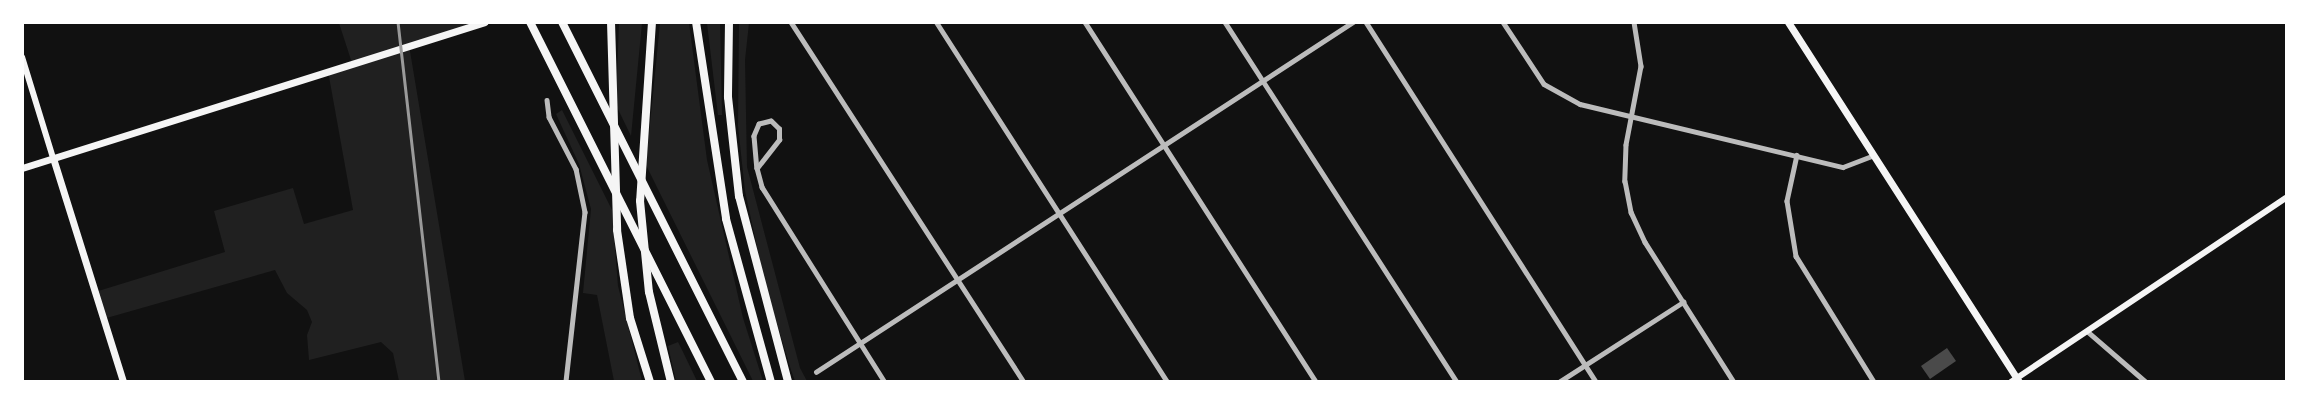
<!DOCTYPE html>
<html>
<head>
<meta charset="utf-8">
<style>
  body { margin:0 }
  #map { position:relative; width:2309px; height:404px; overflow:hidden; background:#111; font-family:Spectral,serif }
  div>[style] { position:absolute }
  .green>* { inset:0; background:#202020 }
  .building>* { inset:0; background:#4a4a4a }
  .minor>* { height:4.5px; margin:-2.25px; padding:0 2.25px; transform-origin:2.25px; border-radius:2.25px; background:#bcbcbc }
  .tertiary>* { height:5px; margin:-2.5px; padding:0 2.5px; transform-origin:2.5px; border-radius:2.5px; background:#bcbcbc }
  .secondary>* { height:6px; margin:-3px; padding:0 3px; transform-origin:3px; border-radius:3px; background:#f5f5f5 }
  .primary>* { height:7px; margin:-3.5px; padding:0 3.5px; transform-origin:3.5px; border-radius:3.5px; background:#f5f5f5 }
  .motorway>* { height:8px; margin:-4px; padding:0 4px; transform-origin:4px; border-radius:4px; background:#f5f5f5 }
  .rail>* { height:2.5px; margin:-1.25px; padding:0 1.25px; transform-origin:1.25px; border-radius:1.25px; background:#9a9a9a }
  span { translate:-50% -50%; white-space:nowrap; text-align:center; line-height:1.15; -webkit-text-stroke:5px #fff; paint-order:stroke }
  .frame { position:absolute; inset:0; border:24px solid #fff; pointer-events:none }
</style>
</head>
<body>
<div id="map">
  <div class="green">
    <i style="clip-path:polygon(739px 22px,749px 23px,745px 60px,747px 167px,800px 368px,807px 381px,795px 381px,791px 370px,765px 284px,745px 191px,738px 126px)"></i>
    <i style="clip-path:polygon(339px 23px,484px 23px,409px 45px,465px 381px,399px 381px,393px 353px,381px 342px,309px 360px,307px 335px,312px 322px,307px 310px,287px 293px,275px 270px,103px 319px,95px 292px,225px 252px,214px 211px,293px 188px,304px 224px,353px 210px,328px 71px,352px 63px)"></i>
    <i style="clip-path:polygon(619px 23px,642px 23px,631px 136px,616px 105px)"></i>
    <i style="clip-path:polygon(660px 23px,689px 23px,707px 160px,743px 318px,763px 381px,753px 381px,646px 165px)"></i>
    <i style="clip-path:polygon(707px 23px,720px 23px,722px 115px,718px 115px)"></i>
    <i style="clip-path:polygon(562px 110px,612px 210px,618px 286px,642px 381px,614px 381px,597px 295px,583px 293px,591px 209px,579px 164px,556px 114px)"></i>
    <i style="clip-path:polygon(678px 342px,683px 352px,697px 381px,676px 381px,668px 346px)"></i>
  </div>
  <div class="building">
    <i style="clip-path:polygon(1947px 348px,1956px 361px,1930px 379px,1921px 366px)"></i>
  </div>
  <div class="minor">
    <i style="left:791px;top:22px;width:429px;rotate:57.1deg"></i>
    <i style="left:1085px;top:22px;width:428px;rotate:57.3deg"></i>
    <i style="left:1225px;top:22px;width:428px;rotate:57.2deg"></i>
    <i style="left:1366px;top:22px;width:427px;rotate:57.4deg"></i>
    <i style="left:1503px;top:22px;width:74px;rotate:56.5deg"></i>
    <i style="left:1544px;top:84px;width:41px;rotate:29.1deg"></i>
    <i style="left:1580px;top:104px;width:270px;rotate:13.5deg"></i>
    <i style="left:1843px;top:167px;width:33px;rotate:-21deg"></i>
    <i style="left:1634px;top:22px;width:45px;rotate:81deg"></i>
    <i style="left:1641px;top:66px;width:80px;rotate:100.8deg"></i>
    <i style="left:1626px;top:145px;width:36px;rotate:92deg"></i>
    <i style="left:1625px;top:181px;width:32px;rotate:79deg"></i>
    <i style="left:1631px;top:212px;width:33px;rotate:65deg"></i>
    <i style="left:1645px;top:242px;width:166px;rotate:57.6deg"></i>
    <i style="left:547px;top:100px;width:17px;rotate:83deg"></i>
    <i style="left:549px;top:117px;width:59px;rotate:62.6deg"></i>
    <i style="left:576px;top:169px;width:44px;rotate:78.2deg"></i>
    <i style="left:585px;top:212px;width:171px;rotate:96.4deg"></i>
    <i style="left:1797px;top:155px;width:47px;rotate:102.3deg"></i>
    <i style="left:1787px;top:201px;width:56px;rotate:80.7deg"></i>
    <i style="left:1796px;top:256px;width:148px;rotate:58.2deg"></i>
    <i style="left:757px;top:168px;width:36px;rotate:-52deg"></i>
    <i style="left:779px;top:140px;width:11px;rotate:-90deg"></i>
    <i style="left:779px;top:129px;width:11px;rotate:-135deg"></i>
    <i style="left:771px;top:121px;width:12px;rotate:166deg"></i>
    <i style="left:759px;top:124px;width:13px;rotate:113deg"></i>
    <i style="left:754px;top:136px;width:32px;rotate:85deg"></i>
    <i style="left:757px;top:168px;width:20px;rotate:75deg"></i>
    <i style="left:762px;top:187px;width:231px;rotate:57.8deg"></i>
    <i style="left:2087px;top:331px;width:78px;rotate:40.8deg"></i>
    <i style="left:816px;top:372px;width:641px;rotate:-33.1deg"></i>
    <i style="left:1559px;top:382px;width:148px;rotate:-32.8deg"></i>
  </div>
  <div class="tertiary">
    <i style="left:936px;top:22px;width:428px;rotate:57.3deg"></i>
  </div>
  <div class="secondary">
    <i style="left:22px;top:57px;width:106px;rotate:72.9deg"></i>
    <i style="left:2011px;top:382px;width:331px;rotate:-33.8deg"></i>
  </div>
  <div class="primary">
    <i style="left:1788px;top:22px;width:428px;rotate:57.3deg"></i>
    <i style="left:53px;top:158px;width:235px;rotate:72.6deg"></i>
    <i style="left:22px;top:168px;width:485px;rotate:-17.5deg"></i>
  </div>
  <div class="motorway">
    <i style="left:530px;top:22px;width:403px;rotate:63.3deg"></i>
    <i style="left:562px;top:22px;width:403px;rotate:63.3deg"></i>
    <i style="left:611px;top:22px;width:208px;rotate:88.3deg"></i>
    <i style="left:617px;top:230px;width:89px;rotate:81.6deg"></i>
    <i style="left:630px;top:318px;width:67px;rotate:72.6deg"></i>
    <i style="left:652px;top:22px;width:179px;rotate:93.8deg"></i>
    <i style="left:640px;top:201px;width:91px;rotate:84.4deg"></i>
    <i style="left:649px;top:292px;width:93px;rotate:76.3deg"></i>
    <i style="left:696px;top:22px;width:199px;rotate:81.3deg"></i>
    <i style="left:726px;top:219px;width:169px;rotate:74.6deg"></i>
    <i style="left:729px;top:22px;width:75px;rotate:90.8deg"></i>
    <i style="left:728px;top:97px;width:100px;rotate:83.7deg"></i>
    <i style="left:739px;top:196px;width:192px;rotate:75.2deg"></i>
  </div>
  <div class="rail">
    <i style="left:398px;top:22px;width:362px;rotate:83.5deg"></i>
  </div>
  <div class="frame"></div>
</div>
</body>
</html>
